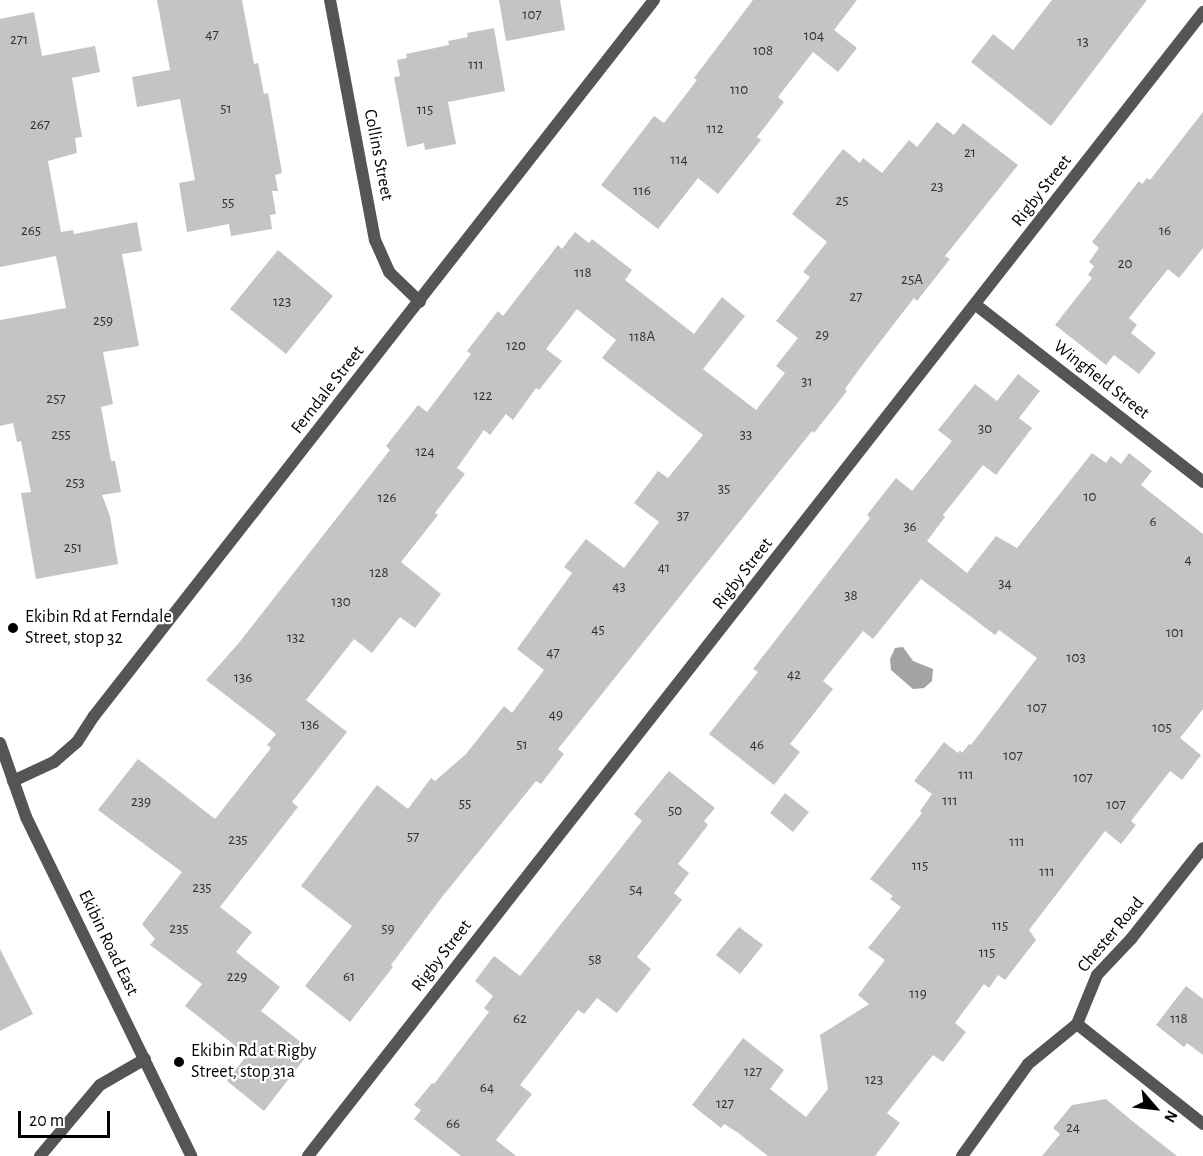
<!DOCTYPE html>
<html>
<head>
<meta charset="utf-8">
<style>
  body { margin:0 }
  #map { position:relative; width:1203px; height:1156px; overflow:hidden; background:#fff; font-family:"Alegreya Sans",sans-serif }
  div>[style] { position:absolute }
  .water>* { inset:0; background:#a3a3a3 }
  .building>* { inset:0; background:#c4c4c4 }
  .minor>* { height:12px; margin:-6px; padding:0 6px; transform-origin:6px; border-radius:6px; background:#555 }
  .tertiary>* { height:12px; margin:-6px; padding:0 6px; transform-origin:6px; border-radius:6px; background:#555 }
  .dots>* { width:16px; height:16px; translate:-50% -50%; box-sizing:border-box; border:3px solid #fff; border-radius:50% }
  span { translate:-50% -50%; white-space:nowrap; text-align:center; line-height:1.15; -webkit-text-stroke:4.5px #fff; paint-order:stroke }
  .number-label { font-size:15px; color:#313131 }
  .number-label span { -webkit-text-stroke-width:0 }
  .street-label { font-size:18px; color:#000 }
  .poi-label { font-size:18px; color:#000 }
  .left { translate:0 -50%; text-align:left }
  .north { position:absolute; left:1125px; top:1078px; width:60px; height:60px; -webkit-text-stroke:4px #fff; paint-order:stroke; rotate:118deg; font-size:16px; font-weight:700; line-height:24px; text-align:center; color:#000 }
  .north::after { content:''; display:block; margin:auto; width:21px; height:27px; background:#000; clip-path:polygon(50% 0,100% 100%,50% 72%,0 100%) }
  .scale { position:absolute; left:18px; top:1111px; width:92px; height:27px; box-sizing:border-box; border:3px solid #000; border-top:0; padding-left:8px; font-size:18px; line-height:21px; white-space:nowrap; color:#000; -webkit-text-stroke:4px #fff; paint-order:stroke }
</style>
</head>
<body>
<div id="map">
  <div class="water">
    <i style="clip-path:polygon(903px 647px,913px 661px,933px 669px,932px 681px,924px 688px,913px 689px,891px 670px,890px 659px,895px 648px)"></i>
  </div>
  <div class="building">
    <i style="clip-path:polygon(157px 0,242px 0,254px 64px,258px 63px,264px 94px,268px 93px,282px 173px,275px 175px,278px 191px,272px 191px,276px 214px,270px 215px,272px 229px,231px 236px,229px 224px,187px 232px,179px 183px,195px 180px,180px 99px,137px 107px,132px 77px,170px 70px)"></i>
    <i style="clip-path:polygon(499px 0,560px 0,565px 30px,506px 41px)"></i>
    <i style="clip-path:polygon(753px 0,857px 0,834px 30px,857px 48px,838px 72px,813px 52px,778px 97px,784px 102px,757px 137px,761px 140px,718px 194px,698px 178px,658px 229px,601px 185px,654px 116px,664px 123px,697px 80px,694px 78px)"></i>
    <i style="clip-path:polygon(1052px 0,1147px 0,1051px 126px,971px 62px,993px 34px,1013px 50px)"></i>
    <i style="clip-path:polygon(34px 12px,42px 56px,95px 46px,100px 72px,72px 78px,82px 137px,75px 138px,77px 153px,48px 161px,61px 232px,73px 230px,74px 234px,137px 222px,142px 251px,122px 254px,139px 346px,103px 352px,113px 404px,101px 407px,111px 461px,115px 461px,121px 492px,102px 495px,110px 516px,118px 564px,36px 579px,21px 493px,31px 492px,21px 441px,17px 442px,13px 423px,0 426px,0 320px,66px 308px,56px 256px,0 267px,0 19px)"></i>
    <i style="clip-path:polygon(494px 28px,505px 91px,448px 102px,456px 144px,425px 150px,424px 143px,407px 147px,394px 77px,400px 76px,397px 60px,407px 58px,406px 54px,449px 45px,448px 41px,468px 37px,467px 33px)"></i>
    <i style="clip-path:polygon(1203px 112px,1203px 248px,1179px 278px,1168px 269px,1129px 318px,1137px 325px,1131px 333px,1156px 353px,1139px 374px,1114px 355px,1106px 365px,1055px 325px,1092px 278px,1088px 275px,1094px 266px,1089px 262px,1099px 248px,1092px 242px,1139px 181px,1142px 184px,1147px 178px,1150px 180px)"></i>
    <i style="clip-path:polygon(937px 122px,954px 135px,963px 123px,1018px 165px,945px 256px,950px 259px,917px 301px,914px 298px,863px 364px,845px 389px,847px 391px,814px 433px,812px 431px,558px 749px,564px 754px,541px 784px,536px 781px,442px 897px,391px 965px,393px 967px,350px 1022px,305px 986px,352px 926px,301px 886px,377px 785px,408px 809px,431px 778px,435px 781px,466px 754px,504px 706px,512px 713px,544px 670px,517px 649px,572px 573px,564px 567px,586px 539px,624px 568px,659px 522px,634px 503px,658px 471px,668px 478px,703px 435px,602px 358px,616px 340px,577px 309px,546px 349px,562px 361px,539px 390px,536px 388px,513px 420px,506px 414px,490px 435px,484px 430px,457px 468px,465px 474px,435px 513px,438px 515px,401px 562px,441px 594px,415px 628px,400px 617px,372px 653px,354px 639px,306px 700px,347px 732px,292px 802px,298px 807px,220px 907px,252px 932px,236px 952px,280px 987px,261px 1011px,311px 1050px,264px 1111px,227px 1081px,247px 1055px,185px 1006px,202px 984px,150px 945px,155px 939px,142px 924px,182px 872px,98px 810px,138px 759px,215px 819px,271px 748px,267px 745px,276px 734px,206px 680px,238px 644px,390px 450px,386px 446px,418px 405px,427px 412px,471px 354px,467px 351px,498px 311px,503px 316px,558px 245px,562px 249px,575px 232px,589px 243px,592px 239px,632px 270px,625px 280px,694px 334px,722px 297px,745px 316px,703px 369px,756px 410px,785px 373px,776px 366px,798px 338px,776px 321px,810px 277px,803px 272px,827px 242px,792px 214px,843px 149px,860px 163px,863px 158px,882px 173px,909px 140px,917px 147px)"></i>
    <i style="clip-path:polygon(278px 250px,333px 296px,286px 354px,230px 309px)"></i>
    <i style="clip-path:polygon(1018px 374px,1040px 391px,1019px 418px,1032px 428px,996px 475px,983px 465px,943px 515px,945px 517px,927px 541px,967px 573px,996px 536px,1017px 548px,1092px 453px,1106px 463px,1111px 456px,1121px 464px,1129px 453px,1152px 471px,1141px 485px,1203px 534px,1203px 709px,1180px 738px,1201px 755px,1182px 780px,1170px 771px,1131px 821px,1136px 825px,1121px 844px,1105px 831px,1029px 930px,1036px 940px,1005px 980px,998px 975px,989px 988px,984px 984px,955px 1023px,966px 1032px,943px 1062px,933px 1055px,887px 1113px,900px 1123px,875px 1156px,768px 1156px,737px 1132px,724px 1124px,721px 1128px,692px 1105px,743px 1038px,784px 1070px,770px 1089px,806px 1117px,828px 1089px,820px 1035px,869px 1004px,858px 995px,885px 960px,868px 948px,901px 907px,890px 899px,893px 896px,870px 879px,922px 813px,920px 811px,932px 794px,914px 781px,944px 742px,958px 753px,960px 750px,962px 753px,969px 744px,971px 745px,1037px 658px,999px 630px,995px 635px,921px 579px,873px 639px,863px 631px,823px 681px,833px 689px,790px 744px,800px 752px,774px 785px,709px 734px,758px 672px,753px 669px,870px 518px,867px 515px,896px 478px,912px 491px,952px 441px,938px 430px,975px 384px,997px 401px)"></i>
    <i style="clip-path:polygon(669px 771px,715px 808px,704px 821px,708px 825px,678px 864px,689px 873px,674px 893px,682px 900px,637px 957px,651px 969px,617px 1013px,597px 998px,584px 1014px,578px 1010px,520px 1085px,532px 1094px,496px 1140px,516px 1156px,461px 1156px,414px 1119px,421px 1110px,414px 1105px,432px 1083px,434px 1084px,489px 1012px,484px 1008px,493px 996px,475px 981px,494px 956px,520px 976px,642px 821px,634px 814px)"></i>
    <i style="clip-path:polygon(785px 793px,809px 812px,793px 832px,770px 813px)"></i>
    <i style="clip-path:polygon(739px 927px,763px 945px,740px 974px,716px 955px)"></i>
    <i style="clip-path:polygon(0 949px,33px 1014px,0 1031px)"></i>
    <i style="clip-path:polygon(1186px 986px,1203px 999px,1203px 1055px,1187px 1043px,1184px 1047px,1156px 1025px)"></i>
    <i style="clip-path:polygon(1106px 1099px,1131px 1120px,1177px 1156px,1042px 1156px,1060px 1134px,1053px 1128px,1072px 1105px)"></i>
  </div>
  <div class="minor">
    <i style="left:330px;top:0;width:244px;rotate:79.4deg"></i>
    <i style="left:375px;top:240px;width:35px;rotate:66deg"></i>
    <i style="left:389px;top:272px;width:43px;rotate:44.1deg"></i>
    <i style="left:976px;top:305px;width:288px;rotate:37.9deg"></i>
    <i style="left:13px;top:781px;width:45px;rotate:-24.9deg"></i>
    <i style="left:54px;top:762px;width:30px;rotate:-41deg"></i>
    <i style="left:77px;top:742px;width:31px;rotate:-57deg"></i>
    <i style="left:94px;top:716px;width:909px;rotate:-51.97deg"></i>
    <i style="left:1077px;top:1024px;width:161px;rotate:38.4deg"></i>
    <i style="left:40px;top:1156px;width:93px;rotate:-49.8deg"></i>
    <i style="left:100px;top:1085px;width:52px;rotate:-30deg"></i>
    <i style="left:308px;top:1156px;width:1453px;rotate:-51.96deg"></i>
    <i style="left:962px;top:1156px;width:113px;rotate:-54.3deg"></i>
    <i style="left:1028px;top:1064px;width:63px;rotate:-39.2deg"></i>
    <i style="left:1077px;top:1024px;width:53px;rotate:-67.8deg"></i>
    <i style="left:1097px;top:975px;width:50px;rotate:-46.6deg"></i>
    <i style="left:1131px;top:939px;width:116px;rotate:-51.6deg"></i>
  </div>
  <div class="tertiary">
    <i style="left:0;top:743px;width:78px;rotate:70.6deg"></i>
    <i style="left:26px;top:817px;width:377px;rotate:64deg"></i>
  </div>
  <div class="dots">
    <i style="left:13px;top:628px;background:#000"></i>
    <i style="left:179px;top:1062px;background:#000"></i>
  </div>
  <div class="number-label">
    <span style="left:532px;top:15px">107</span>
    <span style="left:212px;top:35px">47</span>
    <span style="left:814px;top:36px">104</span>
    <span style="left:19px;top:40px">271</span>
    <span style="left:1083px;top:42px">13</span>
    <span style="left:763px;top:51px">108</span>
    <span style="left:476px;top:65px">111</span>
    <span style="left:739px;top:90px">110</span>
    <span style="left:226px;top:109px">51</span>
    <span style="left:425px;top:110px">115</span>
    <span style="left:40px;top:125px">267</span>
    <span style="left:715px;top:129px">112</span>
    <span style="left:970px;top:153px">21</span>
    <span style="left:679px;top:160px">114</span>
    <span style="left:937px;top:187px">23</span>
    <span style="left:642px;top:191px">116</span>
    <span style="left:842px;top:201px">25</span>
    <span style="left:228px;top:203px">55</span>
    <span style="left:31px;top:231px">265</span>
    <span style="left:1165px;top:231px">16</span>
    <span style="left:1125px;top:264px">20</span>
    <span style="left:583px;top:273px">118</span>
    <span style="left:912px;top:280px">25A</span>
    <span style="left:856px;top:297px">27</span>
    <span style="left:282px;top:302px">123</span>
    <span style="left:103px;top:321px">259</span>
    <span style="left:822px;top:335px">29</span>
    <span style="left:642px;top:337px">118A</span>
    <span style="left:516px;top:346px">120</span>
    <span style="left:807px;top:382px">31</span>
    <span style="left:483px;top:396px">122</span>
    <span style="left:56px;top:399px">257</span>
    <span style="left:985px;top:429px">30</span>
    <span style="left:61px;top:435px">255</span>
    <span style="left:746px;top:435px">33</span>
    <span style="left:425px;top:452px">124</span>
    <span style="left:75px;top:483px">253</span>
    <span style="left:724px;top:489px">35</span>
    <span style="left:1090px;top:497px">10</span>
    <span style="left:387px;top:498px">126</span>
    <span style="left:683px;top:516px">37</span>
    <span style="left:1153px;top:522px">6</span>
    <span style="left:910px;top:527px">36</span>
    <span style="left:73px;top:548px">251</span>
    <span style="left:1188px;top:560px">4</span>
    <span style="left:664px;top:568px">41</span>
    <span style="left:379px;top:573px">128</span>
    <span style="left:1005px;top:584px">34</span>
    <span style="left:619px;top:587px">43</span>
    <span style="left:851px;top:596px">38</span>
    <span style="left:341px;top:602px">130</span>
    <span style="left:598px;top:630px">45</span>
    <span style="left:1175px;top:633px">101</span>
    <span style="left:296px;top:638px">132</span>
    <span style="left:553px;top:653px">47</span>
    <span style="left:1076px;top:658px">103</span>
    <span style="left:794px;top:675px">42</span>
    <span style="left:243px;top:678px">136</span>
    <span style="left:1037px;top:708px">107</span>
    <span style="left:556px;top:715px">49</span>
    <span style="left:310px;top:725px">136</span>
    <span style="left:1162px;top:728px">105</span>
    <span style="left:522px;top:745px">51</span>
    <span style="left:757px;top:745px">46</span>
    <span style="left:1013px;top:756px">107</span>
    <span style="left:966px;top:775px">111</span>
    <span style="left:1083px;top:778px">107</span>
    <span style="left:950px;top:801px">111</span>
    <span style="left:141px;top:802px">239</span>
    <span style="left:465px;top:804px">55</span>
    <span style="left:1116px;top:805px">107</span>
    <span style="left:675px;top:811px">50</span>
    <span style="left:413px;top:837px">57</span>
    <span style="left:238px;top:840px">235</span>
    <span style="left:1017px;top:842px">111</span>
    <span style="left:920px;top:866px">115</span>
    <span style="left:1047px;top:872px">111</span>
    <span style="left:202px;top:888px">235</span>
    <span style="left:636px;top:890px">54</span>
    <span style="left:1000px;top:926px">115</span>
    <span style="left:179px;top:929px">235</span>
    <span style="left:388px;top:929px">59</span>
    <span style="left:987px;top:953px">115</span>
    <span style="left:595px;top:960px">58</span>
    <span style="left:237px;top:977px">229</span>
    <span style="left:349px;top:977px">61</span>
    <span style="left:918px;top:994px">119</span>
    <span style="left:520px;top:1019px">62</span>
    <span style="left:1179px;top:1019px">118</span>
    <span style="left:753px;top:1072px">127</span>
    <span style="left:874px;top:1080px">123</span>
    <span style="left:487px;top:1088px">64</span>
    <span style="left:725px;top:1104px">127</span>
    <span style="left:453px;top:1124px">66</span>
    <span style="left:1073px;top:1128px">24</span>
  </div>
  <div class="street-label">
    <span style="left:378px;top:155px;rotate:79deg">Collins Street</span>
    <span style="left:1042px;top:191px;rotate:-52deg">Rigby Street</span>
    <span style="left:1101px;top:380px;rotate:38deg">Wingfield Street</span>
    <span style="left:328px;top:390px;rotate:-52deg">Ferndale Street</span>
    <span style="left:743px;top:574px;rotate:-52deg">Rigby Street</span>
    <span style="left:1111px;top:935px;rotate:-50deg">Chester Road</span>
    <span style="left:108px;top:943px;rotate:64deg">Ekibin Road East</span>
    <span style="left:442px;top:956px;rotate:-52deg">Rigby Street</span>
  </div>
  <div class="poi-label">
    <span class="left" style="left:25px;top:628px">Ekibin Rd at Ferndale<br>Street, stop 32</span>
    <span class="left" style="left:191px;top:1062px">Ekibin Rd at Rigby<br>Street, stop 31a</span>
  </div>
  <div class="north">N</div>
  <div class="scale">20 m</div>
</div>
</body>
</html>
